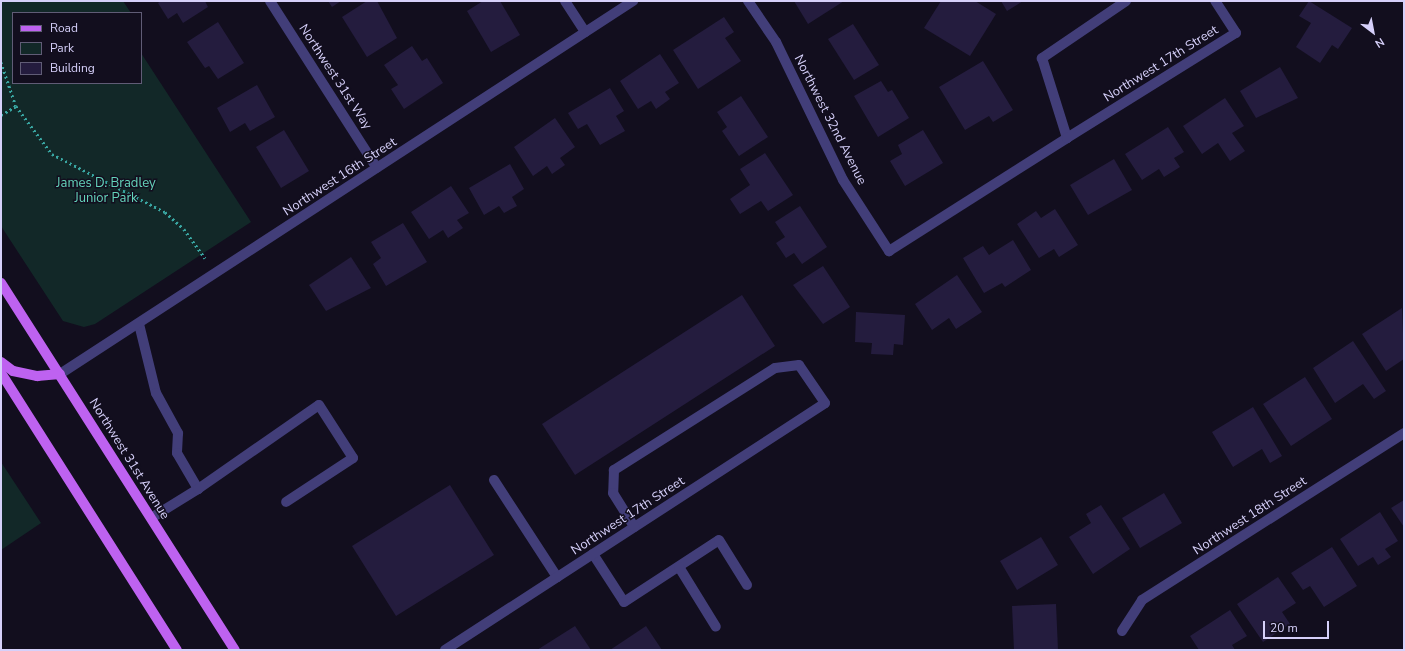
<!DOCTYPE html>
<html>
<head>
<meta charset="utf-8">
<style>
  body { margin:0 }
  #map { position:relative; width:1405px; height:651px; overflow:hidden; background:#120e1e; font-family:"Nunito Sans",sans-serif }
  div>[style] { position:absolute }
  .green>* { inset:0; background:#122828 }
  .building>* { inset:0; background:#241c3e }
  .path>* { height:2.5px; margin-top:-1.25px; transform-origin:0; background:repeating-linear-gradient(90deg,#39a6a2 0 2px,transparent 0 5px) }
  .minor>* { height:10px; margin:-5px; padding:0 5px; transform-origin:5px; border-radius:5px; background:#423e79 }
  .major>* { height:10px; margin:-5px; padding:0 5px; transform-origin:5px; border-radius:5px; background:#be62f0 }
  span { translate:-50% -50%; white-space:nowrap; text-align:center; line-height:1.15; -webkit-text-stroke:3px #120e1e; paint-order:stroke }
  .street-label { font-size:13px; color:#d6d0fa }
  .park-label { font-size:13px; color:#64d3ba }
  .frame { position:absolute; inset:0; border:2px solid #d6d0fa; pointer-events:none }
  .legend { position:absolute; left:12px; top:12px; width:130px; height:72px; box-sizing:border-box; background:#120e1e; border:1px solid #605c76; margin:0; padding:5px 7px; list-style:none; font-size:12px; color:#d6d0fa }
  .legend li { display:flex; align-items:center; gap:8px; height:20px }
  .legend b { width:20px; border:1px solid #605c76 }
  .north { position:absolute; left:1353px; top:12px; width:40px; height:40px; -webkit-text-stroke:3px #120e1e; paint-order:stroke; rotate:148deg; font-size:11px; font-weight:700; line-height:16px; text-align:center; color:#d6d0fa }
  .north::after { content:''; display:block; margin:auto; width:14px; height:18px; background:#d6d0fa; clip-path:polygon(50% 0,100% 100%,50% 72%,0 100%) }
  .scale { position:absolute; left:1263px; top:621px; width:66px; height:18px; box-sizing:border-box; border:2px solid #d6d0fa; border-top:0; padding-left:5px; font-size:12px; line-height:14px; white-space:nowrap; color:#d6d0fa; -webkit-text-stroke:3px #120e1e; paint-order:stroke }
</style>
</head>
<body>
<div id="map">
  <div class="green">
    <i style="clip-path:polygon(1px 1px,123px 1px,131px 13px,13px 13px,13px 83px,141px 83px,141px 53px,251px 222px,95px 324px,84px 327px,63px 321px,1px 226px)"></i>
    <i style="clip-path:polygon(1px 462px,41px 523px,1px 550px)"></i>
  </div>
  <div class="building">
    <i style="clip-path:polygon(161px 1px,205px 1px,208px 7px,183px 23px,177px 13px,168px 19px,158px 3px)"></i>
    <i style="clip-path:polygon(328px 1px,341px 1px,332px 7px)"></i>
    <i style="clip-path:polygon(367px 1px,377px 1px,397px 38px,367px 57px,342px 17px)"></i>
    <i style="clip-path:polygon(483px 1px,500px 1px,520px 35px,491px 52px,467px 11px)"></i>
    <i style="clip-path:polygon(794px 1px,844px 1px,808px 24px)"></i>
    <i style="clip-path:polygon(941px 1px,975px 1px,996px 14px,970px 56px,924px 28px)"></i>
    <i style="clip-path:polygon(1001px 1px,1023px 1px,1007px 11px)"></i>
    <i style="clip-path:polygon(1309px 1px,1352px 28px,1338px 49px,1332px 45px,1320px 63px,1296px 47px,1311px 23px,1299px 16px)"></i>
    <i style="clip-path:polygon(724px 17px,734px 32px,725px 38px,741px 61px,698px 89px,673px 50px)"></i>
    <i style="clip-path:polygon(218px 22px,244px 63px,218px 79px,209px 66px,205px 68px,187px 42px)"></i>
    <i style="clip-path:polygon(853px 24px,879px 65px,854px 80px,828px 39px)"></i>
    <i style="clip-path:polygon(412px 46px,422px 61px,427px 58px,443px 83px,404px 109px,391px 89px,398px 85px,384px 65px)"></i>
    <i style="clip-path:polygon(660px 54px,679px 83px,665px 92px,670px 99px,656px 109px,651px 101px,638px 109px,620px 81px)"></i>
    <i style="clip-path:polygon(983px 61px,1013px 110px,993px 122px,989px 116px,965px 130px,939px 87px)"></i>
    <i style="clip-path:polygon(1280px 67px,1298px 98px,1256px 118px,1240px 91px)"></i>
    <i style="clip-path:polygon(881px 81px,888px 92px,892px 90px,909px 118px,878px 137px,854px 96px)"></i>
    <i style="clip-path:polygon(257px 85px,275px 117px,250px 131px,245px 123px,230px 132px,217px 108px)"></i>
    <i style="clip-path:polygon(610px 88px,624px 111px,616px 116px,625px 131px,600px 145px,587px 124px,578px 129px,568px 113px)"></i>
    <i style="clip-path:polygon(741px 96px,768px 137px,739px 156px,722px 131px,727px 127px,717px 112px)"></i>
    <i style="clip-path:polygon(1225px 98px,1244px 126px,1232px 133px,1245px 151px,1230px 161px,1218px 143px,1202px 154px,1183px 126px)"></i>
    <i style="clip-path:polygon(555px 118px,575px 147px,560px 158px,565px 165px,552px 174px,547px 166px,533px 176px,514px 147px)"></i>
    <i style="clip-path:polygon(1168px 127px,1184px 152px,1174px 158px,1180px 167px,1164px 177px,1159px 169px,1142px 180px,1125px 154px)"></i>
    <i style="clip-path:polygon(284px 130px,309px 171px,281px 188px,256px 147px)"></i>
    <i style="clip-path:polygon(923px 130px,943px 163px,905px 186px,890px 161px,902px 154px,898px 145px)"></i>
    <i style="clip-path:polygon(765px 153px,793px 195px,768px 211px,761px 201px,740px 214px,730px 199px,750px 185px,740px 169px)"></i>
    <i style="clip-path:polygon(1114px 159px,1132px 190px,1088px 215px,1070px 185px)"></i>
    <i style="clip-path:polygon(510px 164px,524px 189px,512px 197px,517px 206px,504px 213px,499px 206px,484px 215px,469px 188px)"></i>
    <i style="clip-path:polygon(451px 186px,469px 213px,457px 220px,463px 228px,448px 238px,443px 230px,429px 239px,411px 212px)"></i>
    <i style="clip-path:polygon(800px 206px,827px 247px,802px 264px,794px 253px,786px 258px,776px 243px,785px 237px,775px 222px)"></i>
    <i style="clip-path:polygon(1055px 209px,1078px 245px,1059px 257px,1054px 249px,1039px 258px,1017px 224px,1036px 211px,1041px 218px)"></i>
    <i style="clip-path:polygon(403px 223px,427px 262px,386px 286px,373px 264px,381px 258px,371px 242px)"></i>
    <i style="clip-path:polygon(1013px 240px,1031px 270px,1005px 287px,1002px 283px,984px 293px,963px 258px,983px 246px,989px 255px)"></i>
    <i style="clip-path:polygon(351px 257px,371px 288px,326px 311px,309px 285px)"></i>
    <i style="clip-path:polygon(823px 266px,850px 307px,823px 324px,793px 285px)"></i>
    <i style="clip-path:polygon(957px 275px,982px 312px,956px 329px,949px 318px,932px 330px,915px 304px)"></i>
    <i style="clip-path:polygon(742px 295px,775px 346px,575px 475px,542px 424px)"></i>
    <i style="clip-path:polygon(1402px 308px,1404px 359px,1386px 371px,1362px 334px)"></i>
    <i style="clip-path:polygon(856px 312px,905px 315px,903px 345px,894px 344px,893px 355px,871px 354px,872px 343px,855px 342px)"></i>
    <i style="clip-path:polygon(1353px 341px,1386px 391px,1374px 399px,1363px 384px,1335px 403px,1313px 368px)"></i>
    <i style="clip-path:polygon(1305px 377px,1332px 419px,1291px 446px,1263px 404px)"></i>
    <i style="clip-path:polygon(1253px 407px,1282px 456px,1270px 463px,1262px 449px,1233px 467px,1212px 432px)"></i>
    <i style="clip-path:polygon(450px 485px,494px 555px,396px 616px,352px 546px)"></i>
    <i style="clip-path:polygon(1164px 493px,1182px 523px,1140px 548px,1122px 518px)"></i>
    <i style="clip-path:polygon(1404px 500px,1404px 527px,1391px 508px)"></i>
    <i style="clip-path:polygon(1101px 505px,1130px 549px,1093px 574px,1069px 537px,1091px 523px,1086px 514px)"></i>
    <i style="clip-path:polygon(1380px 512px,1398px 541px,1385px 549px,1391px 557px,1378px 565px,1373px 557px,1358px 566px,1340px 539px)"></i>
    <i style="clip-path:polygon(1041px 537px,1058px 565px,1017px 590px,1000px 561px)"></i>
    <i style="clip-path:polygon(1332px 547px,1357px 586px,1324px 607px,1310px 586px,1303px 590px,1291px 573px)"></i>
    <i style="clip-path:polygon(1278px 577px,1296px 603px,1282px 612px,1290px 624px,1263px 642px,1237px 604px)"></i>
    <i style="clip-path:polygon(1056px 604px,1058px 650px,1014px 650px,1012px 606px)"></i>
    <i style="clip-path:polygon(1230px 610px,1247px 636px,1232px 645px,1235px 650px,1199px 650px,1190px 636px)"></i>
    <i style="clip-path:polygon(575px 626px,591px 650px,537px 650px)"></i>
    <i style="clip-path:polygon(646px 626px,662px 650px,610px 650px)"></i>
  </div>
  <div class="path">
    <i style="left:1px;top:62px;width:46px;rotate:71.2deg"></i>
    <i style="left:16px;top:106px;width:60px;rotate:53.1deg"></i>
    <i style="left:52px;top:154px;width:127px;rotate:27.2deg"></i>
    <i style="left:165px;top:212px;width:25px;rotate:42deg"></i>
    <i style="left:184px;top:229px;width:36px;rotate:54deg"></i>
    <i style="left:1px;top:115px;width:17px;rotate:-31deg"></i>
  </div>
  <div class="minor">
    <i style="left:270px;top:1px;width:198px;rotate:57.4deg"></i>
    <i style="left:565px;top:1px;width:37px;rotate:57deg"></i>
    <i style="left:748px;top:1px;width:50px;rotate:55.7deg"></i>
    <i style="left:776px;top:42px;width:153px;rotate:64.1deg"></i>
    <i style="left:843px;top:180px;width:85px;rotate:57.1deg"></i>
    <i style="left:889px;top:251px;width:211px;rotate:-32.4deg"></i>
    <i style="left:1126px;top:1px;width:102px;rotate:145.8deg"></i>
    <i style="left:1042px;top:58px;width:84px;rotate:72.6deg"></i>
    <i style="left:1067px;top:138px;width:199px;rotate:-31.9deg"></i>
    <i style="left:1236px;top:33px;width:38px;rotate:-123deg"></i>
    <i style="left:139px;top:324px;width:71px;rotate:76.2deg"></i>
    <i style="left:156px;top:393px;width:46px;rotate:61.2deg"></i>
    <i style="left:178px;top:433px;width:20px;rotate:93deg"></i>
    <i style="left:177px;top:453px;width:42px;rotate:59.7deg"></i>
    <i style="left:198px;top:489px;width:55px;rotate:148.3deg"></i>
    <i style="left:60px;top:374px;width:684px;rotate:-33.06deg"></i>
    <i style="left:494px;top:480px;width:116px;rotate:57deg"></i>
    <i style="left:198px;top:489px;width:147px;rotate:-34.8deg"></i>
    <i style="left:319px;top:405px;width:63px;rotate:57.3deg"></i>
    <i style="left:353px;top:458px;width:80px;rotate:146.7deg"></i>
    <i style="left:593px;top:554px;width:57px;rotate:57.1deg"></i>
    <i style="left:624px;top:602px;width:113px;rotate:-33.1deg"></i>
    <i style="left:719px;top:540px;width:53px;rotate:58.1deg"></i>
    <i style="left:679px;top:567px;width:70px;rotate:58.3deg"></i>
    <i style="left:1122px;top:631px;width:37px;rotate:-57deg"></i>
    <i style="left:1142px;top:600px;width:311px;rotate:-32.5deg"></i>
    <i style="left:445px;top:650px;width:453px;rotate:-33deg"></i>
    <i style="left:825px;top:403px;width:46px;rotate:-124.4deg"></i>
    <i style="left:799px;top:365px;width:24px;rotate:173deg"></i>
    <i style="left:775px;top:368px;width:191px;rotate:147.6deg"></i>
    <i style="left:614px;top:470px;width:23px;rotate:92deg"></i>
    <i style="left:613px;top:493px;width:40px;rotate:58deg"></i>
  </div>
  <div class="major">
    <i style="left:1px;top:283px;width:435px;rotate:57.5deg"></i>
    <i style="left:1px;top:362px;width:15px;rotate:37deg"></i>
    <i style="left:13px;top:371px;width:25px;rotate:12deg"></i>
    <i style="left:37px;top:376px;width:23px;rotate:-5deg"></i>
    <i style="left:1px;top:373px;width:328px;rotate:57.6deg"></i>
  </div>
  <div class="street-label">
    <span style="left:1161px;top:64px;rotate:-32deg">Northwest 17th Street</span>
    <span style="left:335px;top:77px;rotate:57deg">Northwest 31st Way</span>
    <span style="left:830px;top:120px;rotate:63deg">Northwest 32nd Avenue</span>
    <span style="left:340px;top:177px;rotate:-33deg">Northwest 16th Street</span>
    <span style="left:129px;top:459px;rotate:58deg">Northwest 31st Avenue</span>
    <span style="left:628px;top:516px;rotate:-33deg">Northwest 17th Street</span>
    <span style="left:1250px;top:516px;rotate:-33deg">Northwest 18th Street</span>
  </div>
  <div class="park-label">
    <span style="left:106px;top:191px">James D. Bradley<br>Junior Park</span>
  </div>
  <div class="frame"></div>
  <ul class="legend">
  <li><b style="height:5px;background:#be62f0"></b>Road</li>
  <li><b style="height:11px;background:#122828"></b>Park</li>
  <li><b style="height:11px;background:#241c3e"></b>Building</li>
  </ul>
  <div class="north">N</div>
  <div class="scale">20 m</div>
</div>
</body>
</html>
